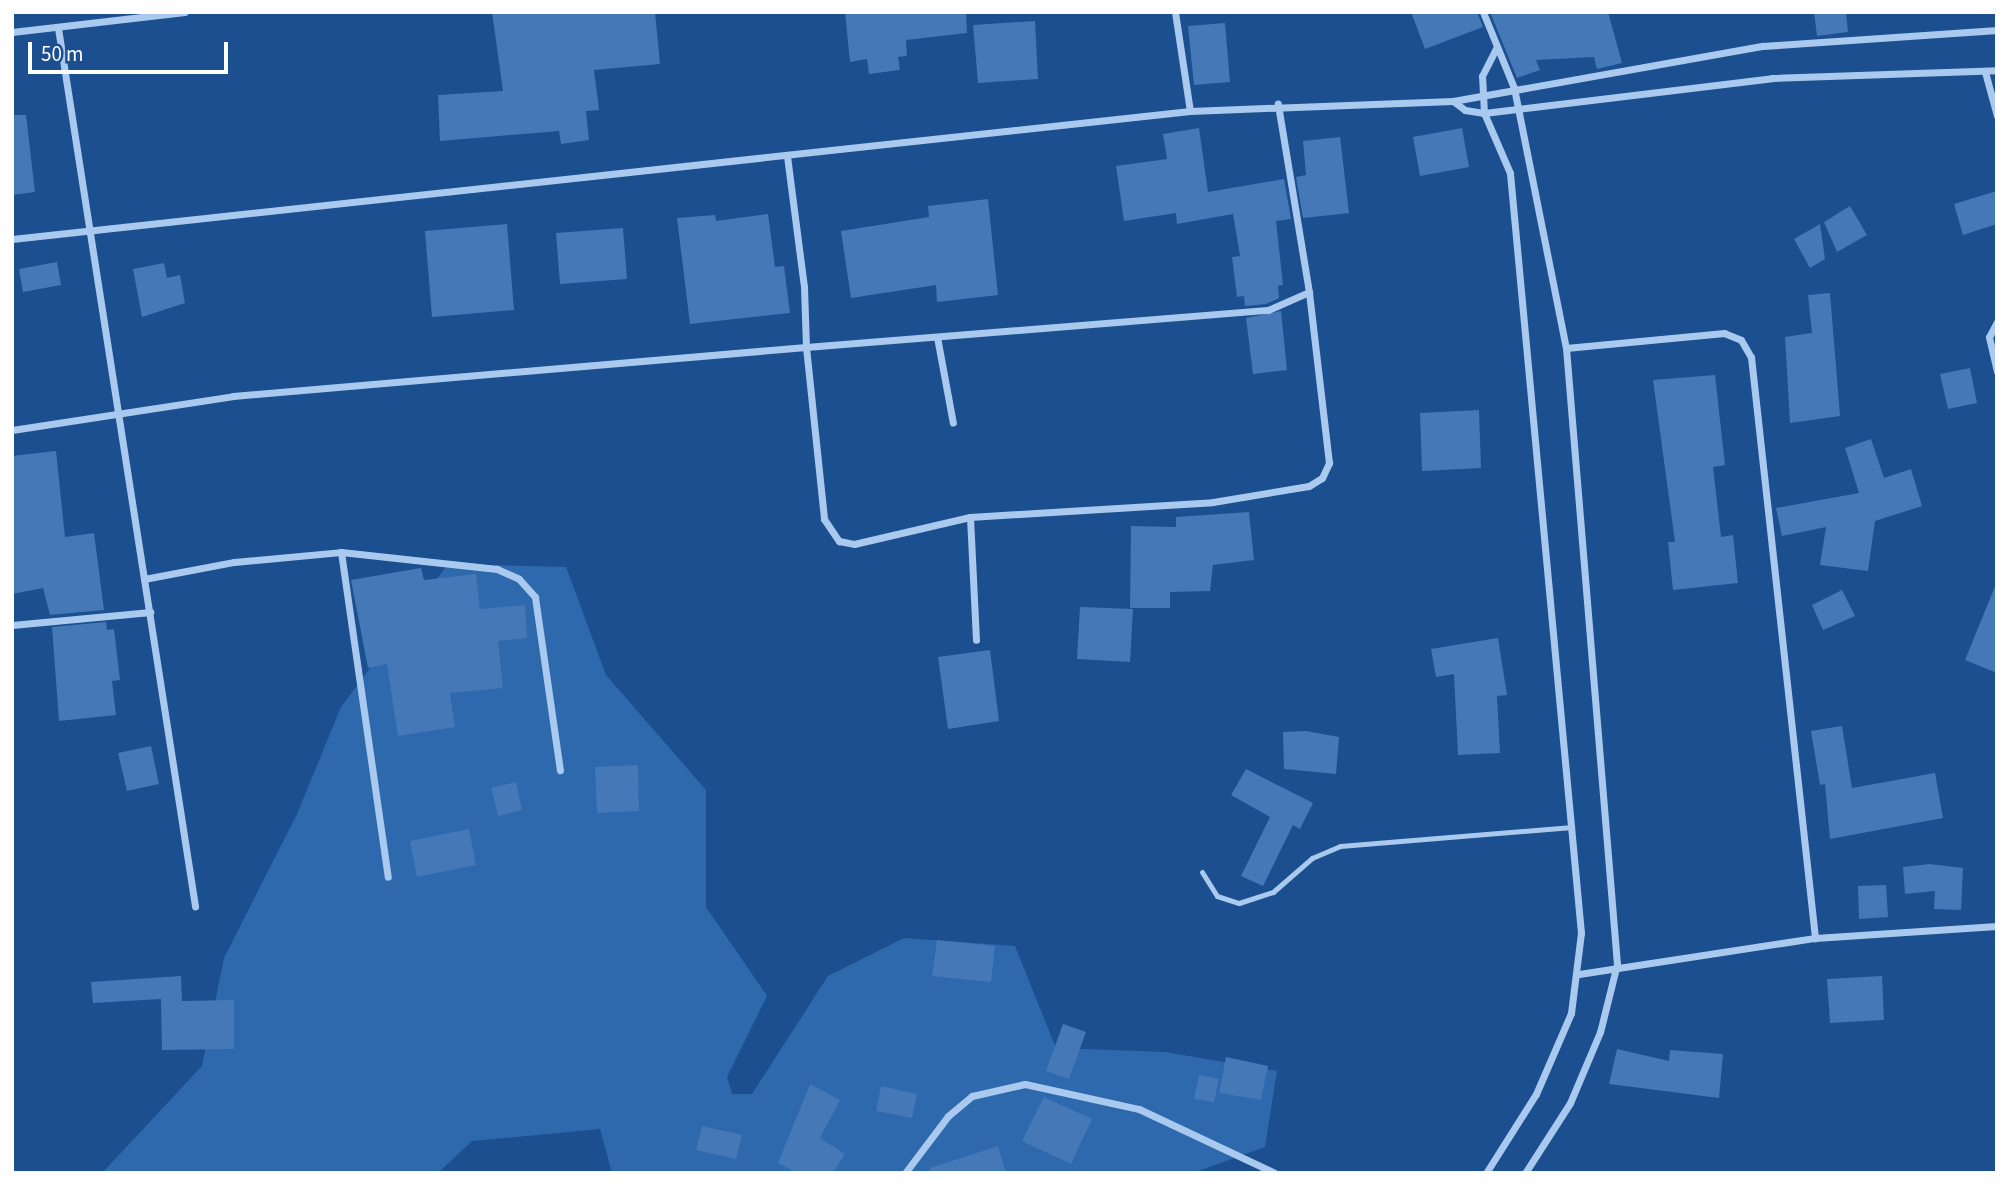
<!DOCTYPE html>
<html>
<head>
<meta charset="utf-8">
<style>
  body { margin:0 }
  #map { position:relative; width:2009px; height:1185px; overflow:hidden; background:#1b4f8f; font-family:"Source Sans 3",sans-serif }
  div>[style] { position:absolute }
  .green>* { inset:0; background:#2e69ad }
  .building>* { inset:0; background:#4478b7 }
  .lane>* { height:5px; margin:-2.5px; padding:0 2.5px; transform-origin:2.5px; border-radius:2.5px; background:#a9c9ee }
  .street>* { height:7px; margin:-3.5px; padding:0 3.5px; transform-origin:3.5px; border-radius:3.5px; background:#a9c9ee }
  span { translate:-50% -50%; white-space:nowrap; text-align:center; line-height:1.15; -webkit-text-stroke:7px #1b4f8f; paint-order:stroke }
  .frame { position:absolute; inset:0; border:14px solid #fff; pointer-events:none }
  .scale { position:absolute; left:28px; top:42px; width:200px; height:32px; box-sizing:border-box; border:4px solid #fff; border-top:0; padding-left:9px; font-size:21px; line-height:24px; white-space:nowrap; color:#fff; -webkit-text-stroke:5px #1b4f8f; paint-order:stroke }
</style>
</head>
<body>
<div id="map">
  <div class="green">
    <i style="clip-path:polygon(448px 564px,566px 567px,606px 675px,706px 790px,706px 907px,767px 996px,727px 1077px,732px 1094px,752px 1094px,828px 976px,904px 938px,1015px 946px,1056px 1048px,1165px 1052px,1277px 1071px,1265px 1147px,1193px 1173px,612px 1173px,600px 1129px,472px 1141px,438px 1173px,102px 1173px,202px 1066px,224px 958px,297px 814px,341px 707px)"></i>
  </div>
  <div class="building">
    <i style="clip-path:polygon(492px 12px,655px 12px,660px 64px,594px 70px,599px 110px,586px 111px,589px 140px,561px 144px,559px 131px,440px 141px,438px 95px,503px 91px)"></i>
    <i style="clip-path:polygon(845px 12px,966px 12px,967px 33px,906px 40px,907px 56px,898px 57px,900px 70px,869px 74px,867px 59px,850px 62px)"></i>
    <i style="clip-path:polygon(1411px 12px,1477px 12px,1483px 27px,1425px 49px)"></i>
    <i style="clip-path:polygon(1490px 12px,1608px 12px,1622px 63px,1597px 69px,1594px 57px,1536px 60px,1540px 70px,1517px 78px)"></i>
    <i style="clip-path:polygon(1814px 12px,1846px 12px,1848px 32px,1817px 36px)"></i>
    <i style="clip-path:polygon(1035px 21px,1038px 79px,978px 83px,973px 25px)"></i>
    <i style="clip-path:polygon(1225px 23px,1230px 82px,1194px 85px,1188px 26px)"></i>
    <i style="clip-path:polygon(12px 115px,26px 115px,35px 192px,12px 195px)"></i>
    <i style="clip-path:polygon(1199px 128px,1208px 192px,1284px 179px,1291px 219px,1276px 221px,1283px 285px,1278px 286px,1279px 298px,1266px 304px,1245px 306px,1244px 296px,1237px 297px,1232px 257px,1240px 256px,1233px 214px,1177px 224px,1176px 213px,1124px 221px,1116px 166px,1167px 159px,1163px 134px)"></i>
    <i style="clip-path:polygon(1462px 128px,1469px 167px,1420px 176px,1413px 137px)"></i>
    <i style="clip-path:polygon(1340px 137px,1349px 213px,1303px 218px,1296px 177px,1306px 175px,1303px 141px)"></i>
    <i style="clip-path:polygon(1997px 191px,1997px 224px,1963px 235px,1954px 204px)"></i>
    <i style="clip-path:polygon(988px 199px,998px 295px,937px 302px,936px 285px,851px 298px,841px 231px,929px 217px,928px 206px)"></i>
    <i style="clip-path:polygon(1850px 206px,1867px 235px,1837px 252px,1824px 222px)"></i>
    <i style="clip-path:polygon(768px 214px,775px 267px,784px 266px,790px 313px,690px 324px,677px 218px,715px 215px,716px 221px)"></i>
    <i style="clip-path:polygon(507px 224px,514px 310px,432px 317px,425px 231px)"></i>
    <i style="clip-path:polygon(1820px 224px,1825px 259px,1810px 268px,1794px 239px)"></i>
    <i style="clip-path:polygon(623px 228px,627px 279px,560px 284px,556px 233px)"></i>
    <i style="clip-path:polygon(57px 262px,61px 285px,23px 292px,19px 269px)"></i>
    <i style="clip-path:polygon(164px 263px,167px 278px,180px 275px,185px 303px,142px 317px,133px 269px)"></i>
    <i style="clip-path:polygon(1830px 293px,1840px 416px,1790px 423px,1785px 337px,1812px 333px,1808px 295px)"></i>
    <i style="clip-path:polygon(1281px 311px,1287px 370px,1253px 374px,1246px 318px)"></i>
    <i style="clip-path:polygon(1970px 368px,1977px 403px,1948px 409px,1940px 374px)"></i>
    <i style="clip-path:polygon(1715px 375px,1725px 465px,1713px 467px,1721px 537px,1733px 535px,1738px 583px,1673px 590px,1668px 542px,1675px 542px,1653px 380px)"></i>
    <i style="clip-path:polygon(1479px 410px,1481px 468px,1422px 471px,1420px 413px)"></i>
    <i style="clip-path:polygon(1871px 439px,1884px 478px,1911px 469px,1922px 506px,1875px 521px,1868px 571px,1820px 565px,1826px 527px,1782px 536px,1776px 508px,1859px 493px,1845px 448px)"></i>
    <i style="clip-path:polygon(56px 451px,65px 537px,94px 533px,104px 610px,50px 615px,43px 588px,12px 594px,12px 456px)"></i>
    <i style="clip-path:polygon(1249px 512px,1254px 560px,1213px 565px,1210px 591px,1170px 592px,1170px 608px,1130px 608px,1131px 526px,1176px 527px,1176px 517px)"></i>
    <i style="clip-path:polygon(421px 568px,424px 580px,476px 574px,480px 609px,525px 605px,527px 638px,498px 641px,503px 688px,450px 693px,455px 727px,398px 736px,387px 664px,368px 668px,351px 580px)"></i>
    <i style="clip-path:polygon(1996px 584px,1997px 584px,1997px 673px,1965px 660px)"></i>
    <i style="clip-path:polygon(1842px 590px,1855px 616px,1823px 630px,1812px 605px)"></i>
    <i style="clip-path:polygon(1080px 607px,1133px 609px,1130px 662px,1077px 659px)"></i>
    <i style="clip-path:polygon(106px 622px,107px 630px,114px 629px,120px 680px,112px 681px,116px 715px,59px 721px,52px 627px)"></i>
    <i style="clip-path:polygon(1498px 638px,1507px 695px,1497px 696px,1500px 753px,1458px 755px,1454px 674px,1436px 677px,1431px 649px)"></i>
    <i style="clip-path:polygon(990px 650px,999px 721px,948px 729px,938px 657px)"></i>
    <i style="clip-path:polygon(1842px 726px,1852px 788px,1935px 773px,1943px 818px,1830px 839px,1825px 784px,1820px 785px,1811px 731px)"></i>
    <i style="clip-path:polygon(1306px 731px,1339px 737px,1336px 774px,1284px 769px,1283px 732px)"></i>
    <i style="clip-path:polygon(151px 746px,159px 784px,127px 791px,118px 753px)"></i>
    <i style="clip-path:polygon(638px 765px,639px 811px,597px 813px,595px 767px)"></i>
    <i style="clip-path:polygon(1246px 769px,1313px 803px,1300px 829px,1293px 825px,1263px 886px,1241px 876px,1270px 817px,1231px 795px)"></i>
    <i style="clip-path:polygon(516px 782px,522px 810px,498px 816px,491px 788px)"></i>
    <i style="clip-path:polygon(469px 829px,476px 865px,417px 877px,410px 841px)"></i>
    <i style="clip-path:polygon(1929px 864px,1963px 868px,1961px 910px,1934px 909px,1935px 891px,1905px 894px,1903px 867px)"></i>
    <i style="clip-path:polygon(1886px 885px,1888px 917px,1859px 919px,1858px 886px)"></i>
    <i style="clip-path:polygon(937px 940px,995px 946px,991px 982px,932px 976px)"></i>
    <i style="clip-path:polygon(181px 976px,182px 1001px,234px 1000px,234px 1049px,162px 1050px,161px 999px,93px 1003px,91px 982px)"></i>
    <i style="clip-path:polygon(1882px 976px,1884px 1020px,1830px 1023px,1827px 979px)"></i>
    <i style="clip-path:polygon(1063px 1024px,1086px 1032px,1069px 1079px,1046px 1071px)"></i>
    <i style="clip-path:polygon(1617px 1049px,1669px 1061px,1670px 1050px,1723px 1054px,1719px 1098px,1609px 1084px)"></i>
    <i style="clip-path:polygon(1226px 1057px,1268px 1066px,1261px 1100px,1219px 1093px)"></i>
    <i style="clip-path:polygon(1199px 1075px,1219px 1079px,1214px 1102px,1194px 1099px)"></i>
    <i style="clip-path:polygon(810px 1084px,840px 1100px,820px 1138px,845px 1154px,833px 1173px,798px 1173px,778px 1163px)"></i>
    <i style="clip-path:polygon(881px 1086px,917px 1094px,912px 1118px,876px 1111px)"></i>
    <i style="clip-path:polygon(1044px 1097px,1092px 1119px,1071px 1164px,1022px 1141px)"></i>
    <i style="clip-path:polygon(702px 1126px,742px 1135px,736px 1159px,696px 1150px)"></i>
    <i style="clip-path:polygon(998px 1146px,1006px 1173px,930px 1173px,930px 1168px)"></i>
  </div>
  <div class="lane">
    <i style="left:1202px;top:872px;width:28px;rotate:58deg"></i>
    <i style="left:1217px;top:896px;width:23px;rotate:18deg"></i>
    <i style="left:1239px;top:903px;width:36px;rotate:-18deg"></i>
    <i style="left:1273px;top:892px;width:52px;rotate:-41.1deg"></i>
    <i style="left:1312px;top:858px;width:30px;rotate:-23deg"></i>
    <i style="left:1340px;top:846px;width:233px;rotate:-4.7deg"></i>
  </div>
  <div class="street">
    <i style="left:1175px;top:12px;width:100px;rotate:81.4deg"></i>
    <i style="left:1483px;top:12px;width:82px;rotate:67.8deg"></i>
    <i style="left:1514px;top:88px;width:265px;rotate:78.7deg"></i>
    <i style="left:1566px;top:348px;width:618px;rotate:85.27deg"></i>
    <i style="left:1617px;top:964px;width:70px;rotate:104deg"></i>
    <i style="left:1600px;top:1032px;width:77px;rotate:112.9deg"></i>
    <i style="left:1570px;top:1103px;width:83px;rotate:122.7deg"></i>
    <i style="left:58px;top:28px;width:889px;rotate:81.13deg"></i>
    <i style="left:12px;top:32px;width:174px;rotate:-6.6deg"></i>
    <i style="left:1985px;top:72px;width:46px;rotate:74.7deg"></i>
    <i style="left:1453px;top:101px;width:15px;rotate:37deg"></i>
    <i style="left:1465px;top:110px;width:19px;rotate:9deg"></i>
    <i style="left:1484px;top:113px;width:290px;rotate:-6.9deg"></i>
    <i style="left:1772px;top:78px;width:225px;rotate:-2deg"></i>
    <i style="left:787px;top:156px;width:132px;rotate:82.6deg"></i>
    <i style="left:804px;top:287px;width:60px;rotate:88.1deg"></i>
    <i style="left:806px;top:347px;width:463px;rotate:-4.6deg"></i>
    <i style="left:1268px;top:310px;width:45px;rotate:-23.7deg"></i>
    <i style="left:1309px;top:292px;width:191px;rotate:-99.4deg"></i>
    <i style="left:12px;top:239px;width:1185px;rotate:-6.2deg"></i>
    <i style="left:1190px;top:111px;width:263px;rotate:-2.2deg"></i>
    <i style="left:1453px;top:101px;width:315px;rotate:-10.1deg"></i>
    <i style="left:1763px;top:46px;width:235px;rotate:-3.9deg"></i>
    <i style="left:1997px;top:322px;width:17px;rotate:118deg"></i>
    <i style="left:1989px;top:337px;width:36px;rotate:77deg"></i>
    <i style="left:937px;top:337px;width:87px;rotate:79.5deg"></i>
    <i style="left:1566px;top:348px;width:159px;rotate:-5.4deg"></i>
    <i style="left:1724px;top:333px;width:18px;rotate:22deg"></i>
    <i style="left:1741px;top:340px;width:20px;rotate:60deg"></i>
    <i style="left:1751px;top:357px;width:585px;rotate:83.71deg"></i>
    <i style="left:12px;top:430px;width:224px;rotate:-8.7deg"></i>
    <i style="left:233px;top:396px;width:575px;rotate:-4.89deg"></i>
    <i style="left:806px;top:347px;width:173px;rotate:84deg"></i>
    <i style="left:824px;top:519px;width:27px;rotate:56deg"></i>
    <i style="left:839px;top:541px;width:15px;rotate:11deg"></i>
    <i style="left:854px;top:544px;width:119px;rotate:-13.1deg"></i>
    <i style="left:970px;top:517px;width:243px;rotate:-3.5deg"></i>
    <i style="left:1213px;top:502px;width:97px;rotate:-9.5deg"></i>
    <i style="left:1309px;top:486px;width:15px;rotate:-32deg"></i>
    <i style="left:1322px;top:478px;width:17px;rotate:-65deg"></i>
    <i style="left:1329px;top:463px;width:172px;rotate:-96.7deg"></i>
    <i style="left:970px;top:517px;width:123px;rotate:87.2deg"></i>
    <i style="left:341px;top:552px;width:328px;rotate:81.8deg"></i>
    <i style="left:144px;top:579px;width:92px;rotate:-10.7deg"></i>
    <i style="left:234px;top:562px;width:107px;rotate:-5.3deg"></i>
    <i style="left:341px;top:552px;width:157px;rotate:6.2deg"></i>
    <i style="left:497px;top:569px;width:24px;rotate:24deg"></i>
    <i style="left:519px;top:579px;width:24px;rotate:48deg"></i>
    <i style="left:535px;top:597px;width:175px;rotate:81.8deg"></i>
    <i style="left:12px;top:625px;width:139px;rotate:-5.4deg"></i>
    <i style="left:1579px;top:974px;width:239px;rotate:-8.7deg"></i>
    <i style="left:1815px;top:938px;width:182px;rotate:-3.8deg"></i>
    <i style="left:905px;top:1173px;width:71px;rotate:-53deg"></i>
    <i style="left:948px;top:1116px;width:31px;rotate:-40deg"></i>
    <i style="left:972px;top:1096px;width:54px;rotate:-12.8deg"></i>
    <i style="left:1025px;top:1084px;width:117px;rotate:12.4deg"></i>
    <i style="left:1139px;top:1109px;width:150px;rotate:25.2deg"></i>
    <i style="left:1486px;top:1173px;width:93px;rotate:-57.7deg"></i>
    <i style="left:1536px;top:1094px;width:88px;rotate:-66.6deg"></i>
    <i style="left:1571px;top:1013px;width:81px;rotate:-82.9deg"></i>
    <i style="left:1581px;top:933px;width:763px;rotate:-95.34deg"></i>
    <i style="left:1510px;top:173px;width:65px;rotate:-113.4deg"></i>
    <i style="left:1484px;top:113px;width:37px;rotate:-93deg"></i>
    <i style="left:1482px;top:76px;width:31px;rotate:-63deg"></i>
  </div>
  <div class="frame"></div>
  <div class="scale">50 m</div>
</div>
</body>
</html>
